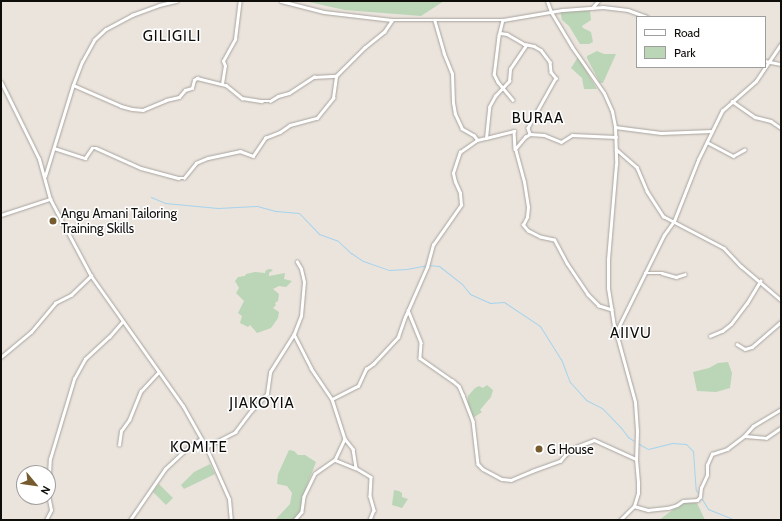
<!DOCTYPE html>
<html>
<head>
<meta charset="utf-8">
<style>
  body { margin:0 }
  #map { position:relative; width:782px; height:521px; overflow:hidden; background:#eae4dd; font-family:Cabin,sans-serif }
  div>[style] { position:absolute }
  .green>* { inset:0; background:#bbd5b7 }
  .stream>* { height:1px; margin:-0.5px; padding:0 0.5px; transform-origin:0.5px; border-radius:0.5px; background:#a6d3ec }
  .roads { filter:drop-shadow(0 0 1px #a9a39d) drop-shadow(0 0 1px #a9a39d) }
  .minor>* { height:2.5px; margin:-1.25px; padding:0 1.25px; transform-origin:1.25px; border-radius:1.25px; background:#fff }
  .tertiary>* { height:3px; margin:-1.5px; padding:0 1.5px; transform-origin:1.5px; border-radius:1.5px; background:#fff }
  .dots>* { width:11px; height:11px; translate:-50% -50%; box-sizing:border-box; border:2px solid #fff; border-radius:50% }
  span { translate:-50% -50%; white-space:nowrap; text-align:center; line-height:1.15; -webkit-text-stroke:3px #fff; paint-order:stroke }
  .poi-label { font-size:13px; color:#0f0d0a }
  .left { translate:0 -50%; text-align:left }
  .quarter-label { font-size:15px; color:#0f0d0a; letter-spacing:1px }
  .frame { position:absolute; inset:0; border:2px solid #0f0d0a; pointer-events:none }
  .legend { position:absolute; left:636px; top:16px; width:130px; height:52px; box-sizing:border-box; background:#fff; border:1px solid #9f9e9d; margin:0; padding:5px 7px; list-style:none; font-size:12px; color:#0f0d0a }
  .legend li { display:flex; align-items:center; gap:8px; height:20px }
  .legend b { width:20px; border:1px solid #9f9e9d }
  .north { position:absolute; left:16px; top:465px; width:40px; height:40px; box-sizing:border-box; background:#fff; border:1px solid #9f9e9d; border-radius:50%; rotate:119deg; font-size:11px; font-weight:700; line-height:16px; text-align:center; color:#0f0d0a }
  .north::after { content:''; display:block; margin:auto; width:14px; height:18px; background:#755b2d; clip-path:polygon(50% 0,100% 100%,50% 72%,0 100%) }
</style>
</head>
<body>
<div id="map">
  <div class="green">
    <i style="clip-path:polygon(304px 1px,444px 1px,421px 16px,345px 10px)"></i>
    <i style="clip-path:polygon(560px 11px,590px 11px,591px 20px,582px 26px,583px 28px,591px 32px,593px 42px,589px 44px,580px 44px,569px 26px,562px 20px)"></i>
    <i style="clip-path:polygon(597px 51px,604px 54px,616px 54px,603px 83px,600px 83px,587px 58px,587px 56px)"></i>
    <i style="clip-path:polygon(578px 57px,597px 89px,584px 89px,582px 78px,571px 68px)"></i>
    <i style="clip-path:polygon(270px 269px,273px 270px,269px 273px,269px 276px,285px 273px,284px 279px,292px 281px,286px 287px,279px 286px,273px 289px,279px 294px,278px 301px,275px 303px,276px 305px,273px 308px,279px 312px,278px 318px,271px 328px,257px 333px,250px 325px,248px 327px,240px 323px,242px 316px,238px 313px,244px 301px,236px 293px,239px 288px,235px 281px,238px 277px,245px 276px,246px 274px,255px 272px,265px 273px,266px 270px)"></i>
    <i style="clip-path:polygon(728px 362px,732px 373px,730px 388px,716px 392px,697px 391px,693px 372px,709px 368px,718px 363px)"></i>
    <i style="clip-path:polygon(487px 385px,493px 390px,491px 397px,480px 410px,482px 412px,473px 418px,471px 411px,467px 409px,468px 396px,475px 388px,479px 386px,483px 388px)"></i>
    <i style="clip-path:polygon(289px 450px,294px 451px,298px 455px,305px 455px,316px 462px,301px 501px,304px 505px,302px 512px,293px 520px,275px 520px,290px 504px,292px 493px,287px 486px,277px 484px,278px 474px)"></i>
    <i style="clip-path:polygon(210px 464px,215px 474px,184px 489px,181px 485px,194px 472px)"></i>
    <i style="clip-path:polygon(159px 484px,173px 498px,166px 505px,153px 492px)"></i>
    <i style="clip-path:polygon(394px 490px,399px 491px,402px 493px,402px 497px,408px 499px,402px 508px,392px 505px)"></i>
    <i style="clip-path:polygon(685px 501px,697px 503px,705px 520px,659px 520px)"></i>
  </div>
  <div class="stream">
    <i style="left:151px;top:197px;width:15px;rotate:23deg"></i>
    <i style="left:165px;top:203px;width:53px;rotate:5.4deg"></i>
    <i style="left:218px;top:208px;width:39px;rotate:-3deg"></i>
    <i style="left:257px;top:206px;width:20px;rotate:15deg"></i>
    <i style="left:276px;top:211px;width:23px;rotate:5deg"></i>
    <i style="left:299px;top:213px;width:29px;rotate:46deg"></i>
    <i style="left:319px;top:234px;width:20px;rotate:20deg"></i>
    <i style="left:338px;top:241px;width:18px;rotate:43deg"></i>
    <i style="left:351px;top:253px;width:14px;rotate:34deg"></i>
    <i style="left:363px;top:261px;width:28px;rotate:19deg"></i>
    <i style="left:389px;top:270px;width:18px;rotate:-3deg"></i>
    <i style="left:407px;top:269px;width:21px;rotate:-11deg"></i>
    <i style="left:428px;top:265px;width:11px;rotate:5deg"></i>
    <i style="left:439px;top:266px;width:29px;rotate:38deg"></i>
    <i style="left:462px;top:284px;width:13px;rotate:51deg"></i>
    <i style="left:470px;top:294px;width:22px;rotate:24deg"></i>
    <i style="left:490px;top:303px;width:14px;rotate:-4deg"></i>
    <i style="left:504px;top:302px;width:43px;rotate:33.7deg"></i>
    <i style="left:540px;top:326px;width:39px;rotate:58deg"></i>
    <i style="left:561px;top:359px;width:25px;rotate:69deg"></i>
    <i style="left:570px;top:382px;width:24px;rotate:48deg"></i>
    <i style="left:586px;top:400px;width:18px;rotate:27deg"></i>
    <i style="left:602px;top:408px;width:29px;rotate:46deg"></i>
    <i style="left:622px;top:429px;width:10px;rotate:53deg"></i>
    <i style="left:628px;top:437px;width:7px;rotate:34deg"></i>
    <i style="left:639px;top:444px;width:10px;rotate:29deg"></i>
    <i style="left:648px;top:449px;width:25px;rotate:-14deg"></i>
    <i style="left:672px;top:443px;width:14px;rotate:4deg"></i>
    <i style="left:686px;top:444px;width:10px;rotate:45deg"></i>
    <i style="left:693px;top:451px;width:39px;rotate:86deg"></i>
    <i style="left:696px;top:490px;width:5px;rotate:53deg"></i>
    <i style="left:702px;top:499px;width:12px;rotate:59deg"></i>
    <i style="left:708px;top:509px;width:29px;rotate:22deg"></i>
  </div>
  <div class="roads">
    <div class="minor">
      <i style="left:281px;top:1px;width:44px;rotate:14.3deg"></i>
      <i style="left:324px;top:12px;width:68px;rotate:6.7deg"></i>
      <i style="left:392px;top:20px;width:111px"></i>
      <i style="left:503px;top:20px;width:61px;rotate:-9.5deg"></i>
      <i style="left:563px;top:10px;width:40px;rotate:-4.3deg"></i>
      <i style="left:603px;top:7px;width:25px;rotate:7deg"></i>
      <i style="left:628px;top:10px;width:20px;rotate:20deg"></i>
      <i style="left:592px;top:8px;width:9px;rotate:-49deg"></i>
      <i style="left:503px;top:20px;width:16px;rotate:104deg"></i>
      <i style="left:499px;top:36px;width:38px;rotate:97deg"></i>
      <i style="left:494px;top:74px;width:9px;rotate:63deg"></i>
      <i style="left:498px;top:82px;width:23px;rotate:50deg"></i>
      <i style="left:500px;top:33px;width:7px;rotate:8deg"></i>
      <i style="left:507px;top:34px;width:20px;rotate:30deg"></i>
      <i style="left:524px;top:44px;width:10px;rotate:11deg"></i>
      <i style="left:534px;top:46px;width:8px;rotate:30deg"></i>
      <i style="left:541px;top:50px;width:15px;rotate:53deg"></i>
      <i style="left:550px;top:62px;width:10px;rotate:84deg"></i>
      <i style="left:551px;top:72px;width:8px;rotate:50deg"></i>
      <i style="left:556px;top:78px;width:57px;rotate:119.2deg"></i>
      <i style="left:528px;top:128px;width:6px;rotate:72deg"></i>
      <i style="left:765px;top:61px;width:16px;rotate:11deg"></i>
      <i style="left:222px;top:84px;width:18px;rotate:-81deg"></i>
      <i style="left:225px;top:66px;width:5px;rotate:-112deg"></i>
      <i style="left:223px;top:61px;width:25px;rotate:-61deg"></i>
      <i style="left:235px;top:39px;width:38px;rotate:-83deg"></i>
      <i style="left:73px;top:85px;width:52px;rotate:23.6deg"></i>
      <i style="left:121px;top:106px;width:11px;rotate:15deg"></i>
      <i style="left:132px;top:109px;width:11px;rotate:5deg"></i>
      <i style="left:143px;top:110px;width:25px;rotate:-23deg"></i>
      <i style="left:166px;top:100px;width:13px;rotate:-13deg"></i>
      <i style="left:179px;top:97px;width:9px;rotate:-49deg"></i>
      <i style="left:185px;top:90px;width:7px;rotate:-16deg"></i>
      <i style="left:192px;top:88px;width:8px;rotate:-76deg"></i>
      <i style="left:194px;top:80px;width:4px;rotate:-34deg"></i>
      <i style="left:197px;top:78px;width:30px;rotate:14deg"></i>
      <i style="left:226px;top:85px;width:21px;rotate:39deg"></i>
      <i style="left:242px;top:98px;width:20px;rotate:9deg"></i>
      <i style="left:262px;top:101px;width:8px"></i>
      <i style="left:270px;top:101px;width:9px;rotate:-32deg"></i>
      <i style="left:278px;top:96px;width:11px;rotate:-15deg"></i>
      <i style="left:289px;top:93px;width:30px;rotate:-33deg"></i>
      <i style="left:314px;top:77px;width:22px;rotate:-3deg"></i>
      <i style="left:732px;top:101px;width:28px;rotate:35deg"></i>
      <i style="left:755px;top:117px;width:16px;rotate:14deg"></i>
      <i style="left:771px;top:121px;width:12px;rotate:35deg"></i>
      <i style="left:615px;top:127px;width:46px;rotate:7.4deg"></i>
      <i style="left:661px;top:133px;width:51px;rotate:-2.2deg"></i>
      <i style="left:486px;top:138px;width:29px;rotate:-14deg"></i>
      <i style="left:514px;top:131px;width:18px;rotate:87deg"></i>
      <i style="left:477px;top:140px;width:9px;rotate:-13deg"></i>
      <i style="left:486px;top:138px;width:31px;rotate:-84deg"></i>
      <i style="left:489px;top:107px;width:13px;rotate:-61deg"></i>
      <i style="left:495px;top:96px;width:21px;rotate:-47deg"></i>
      <i style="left:509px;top:81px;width:12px;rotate:-85deg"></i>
      <i style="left:510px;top:69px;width:29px;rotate:-56deg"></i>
      <i style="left:707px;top:142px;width:30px;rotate:28deg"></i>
      <i style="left:733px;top:156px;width:13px;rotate:-29deg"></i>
      <i style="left:54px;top:148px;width:33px;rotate:18deg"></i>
      <i style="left:85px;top:158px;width:12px;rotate:-55deg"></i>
      <i style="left:92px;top:148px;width:4px"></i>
      <i style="left:96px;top:148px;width:49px;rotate:24deg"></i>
      <i style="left:141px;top:168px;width:39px;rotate:15deg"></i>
      <i style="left:179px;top:178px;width:5px"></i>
      <i style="left:184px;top:178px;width:19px;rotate:-51deg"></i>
      <i style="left:196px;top:163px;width:13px;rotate:-23deg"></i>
      <i style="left:208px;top:158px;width:33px;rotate:-12deg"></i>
      <i style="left:240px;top:151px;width:14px;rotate:21deg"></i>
      <i style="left:253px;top:156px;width:22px;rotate:-56deg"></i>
      <i style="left:265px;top:138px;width:16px;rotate:-22deg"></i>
      <i style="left:280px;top:132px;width:12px;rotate:-35deg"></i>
      <i style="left:290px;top:125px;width:28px;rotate:-15deg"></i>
      <i style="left:317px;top:118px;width:26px;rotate:-51deg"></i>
      <i style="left:333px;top:98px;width:22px;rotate:-82deg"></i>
      <i style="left:336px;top:76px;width:40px;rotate:-45deg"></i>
      <i style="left:364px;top:48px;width:26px;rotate:-39deg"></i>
      <i style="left:384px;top:32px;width:14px;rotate:-56deg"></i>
      <i style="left:616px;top:149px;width:28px;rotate:41deg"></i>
      <i style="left:637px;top:167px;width:26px;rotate:67deg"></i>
      <i style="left:647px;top:191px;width:30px;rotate:57deg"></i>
      <i style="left:663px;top:216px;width:69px;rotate:27.7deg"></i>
      <i style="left:724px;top:248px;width:25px;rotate:47deg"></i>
      <i style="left:741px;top:266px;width:52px;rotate:40.4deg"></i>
      <i style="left:45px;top:176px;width:95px;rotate:-72.9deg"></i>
      <i style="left:73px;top:85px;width:25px;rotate:-69deg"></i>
      <i style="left:82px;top:62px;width:25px;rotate:-61deg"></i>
      <i style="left:94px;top:40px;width:16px;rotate:-43deg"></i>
      <i style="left:106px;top:29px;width:30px;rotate:-28deg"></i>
      <i style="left:132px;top:15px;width:29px;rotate:-20deg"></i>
      <i style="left:159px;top:5px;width:18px;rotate:-13deg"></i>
      <i style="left:1px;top:215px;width:52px;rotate:-18.1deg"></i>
      <i style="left:645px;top:273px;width:17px"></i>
      <i style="left:662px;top:273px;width:15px;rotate:16deg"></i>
      <i style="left:676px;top:277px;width:9px;rotate:-18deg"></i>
      <i style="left:408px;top:310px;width:35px;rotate:68deg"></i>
      <i style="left:421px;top:343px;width:15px;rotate:94deg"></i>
      <i style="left:420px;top:358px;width:39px;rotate:35deg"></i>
      <i style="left:452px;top:380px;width:9px;rotate:41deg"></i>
      <i style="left:459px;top:386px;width:10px;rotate:66deg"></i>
      <i style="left:463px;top:395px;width:28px;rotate:69deg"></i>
      <i style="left:473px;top:421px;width:43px;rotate:83.4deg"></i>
      <i style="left:478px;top:464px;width:7px;rotate:45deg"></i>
      <i style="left:483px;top:469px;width:21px;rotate:28deg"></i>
      <i style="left:502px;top:479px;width:9px;rotate:6deg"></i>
      <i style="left:511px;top:480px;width:23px;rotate:-23deg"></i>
      <i style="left:532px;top:471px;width:30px;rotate:-20deg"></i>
      <i style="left:560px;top:461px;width:9px;rotate:-49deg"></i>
      <i style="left:566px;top:454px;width:12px;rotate:-35deg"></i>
      <i style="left:576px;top:447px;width:19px;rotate:-21deg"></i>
      <i style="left:594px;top:440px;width:46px;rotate:24.3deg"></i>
      <i style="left:612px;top:310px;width:14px;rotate:-163deg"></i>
      <i style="left:599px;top:306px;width:16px;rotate:-135deg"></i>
      <i style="left:588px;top:295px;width:37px;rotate:-124deg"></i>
      <i style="left:567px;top:264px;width:27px;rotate:-118deg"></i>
      <i style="left:554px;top:240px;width:14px;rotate:-168deg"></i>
      <i style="left:540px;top:237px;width:13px;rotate:-153deg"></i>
      <i style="left:528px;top:231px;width:8px;rotate:-130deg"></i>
      <i style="left:523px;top:225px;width:9px;rotate:-63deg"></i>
      <i style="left:527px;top:217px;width:10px;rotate:-84deg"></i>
      <i style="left:528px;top:207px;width:25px;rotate:-99deg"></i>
      <i style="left:524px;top:182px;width:34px;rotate:-105deg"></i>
      <i style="left:515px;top:149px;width:16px;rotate:-50deg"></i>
      <i style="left:525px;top:137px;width:6px;rotate:-31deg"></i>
      <i style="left:530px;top:134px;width:14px;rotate:4deg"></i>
      <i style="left:544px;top:135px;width:18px;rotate:22deg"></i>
      <i style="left:561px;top:142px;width:13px;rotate:-32deg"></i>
      <i style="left:572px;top:135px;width:44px;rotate:2.6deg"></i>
      <i style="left:616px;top:332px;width:108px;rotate:-63.7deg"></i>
      <i style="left:664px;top:235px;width:17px;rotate:-54deg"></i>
      <i style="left:674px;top:221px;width:66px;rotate:-68.5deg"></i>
      <i style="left:698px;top:160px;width:55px;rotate:-63.9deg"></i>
      <i style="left:722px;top:111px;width:45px;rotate:-41.4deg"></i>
      <i style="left:756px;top:81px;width:45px;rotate:-56deg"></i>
      <i style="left:294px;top:334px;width:38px;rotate:63deg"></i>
      <i style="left:311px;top:368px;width:37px;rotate:56deg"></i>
      <i style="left:332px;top:399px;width:42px;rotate:72deg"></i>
      <i style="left:345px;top:439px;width:23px;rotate:115deg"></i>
      <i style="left:335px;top:460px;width:24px;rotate:145deg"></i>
      <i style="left:315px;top:474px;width:25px;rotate:116deg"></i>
      <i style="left:304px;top:497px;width:15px;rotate:98deg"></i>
      <i style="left:302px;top:512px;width:11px;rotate:131deg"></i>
      <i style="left:710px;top:336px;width:13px;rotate:-23deg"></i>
      <i style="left:722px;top:331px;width:11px;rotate:-38deg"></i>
      <i style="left:731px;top:324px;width:26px;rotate:-53deg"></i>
      <i style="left:747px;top:303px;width:26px;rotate:-59deg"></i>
      <i style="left:737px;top:344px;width:9px;rotate:32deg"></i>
      <i style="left:745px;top:349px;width:7px;rotate:-16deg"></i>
      <i style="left:752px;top:347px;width:38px;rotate:-41deg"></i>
      <i style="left:1px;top:357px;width:39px;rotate:-40deg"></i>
      <i style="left:31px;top:332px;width:38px;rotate:-50deg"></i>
      <i style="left:55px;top:303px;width:18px;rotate:-27deg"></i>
      <i style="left:71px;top:295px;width:28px;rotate:-44deg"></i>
      <i style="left:332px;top:399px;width:29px;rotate:-27deg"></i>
      <i style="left:358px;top:386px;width:19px;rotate:-65deg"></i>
      <i style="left:366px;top:369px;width:9px;rotate:-36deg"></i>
      <i style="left:373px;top:364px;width:37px;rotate:-47deg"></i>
      <i style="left:398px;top:337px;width:21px;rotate:-71deg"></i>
      <i style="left:405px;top:317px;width:55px;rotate:-66.3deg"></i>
      <i style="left:427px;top:267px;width:23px;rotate:-75deg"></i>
      <i style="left:433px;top:245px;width:49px;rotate:-55deg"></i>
      <i style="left:461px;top:205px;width:12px;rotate:-95deg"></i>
      <i style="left:460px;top:193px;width:12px;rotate:-114deg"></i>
      <i style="left:455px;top:182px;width:9px;rotate:-103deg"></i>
      <i style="left:453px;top:173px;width:22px;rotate:-72deg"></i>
      <i style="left:460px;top:152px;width:21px;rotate:-35deg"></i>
      <i style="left:477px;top:140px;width:5px;rotate:-127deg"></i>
      <i style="left:474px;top:136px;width:14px;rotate:-150deg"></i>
      <i style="left:462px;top:129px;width:17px;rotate:-115deg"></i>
      <i style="left:455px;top:114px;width:11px;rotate:-100deg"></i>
      <i style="left:453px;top:103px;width:29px;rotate:-92deg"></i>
      <i style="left:452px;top:74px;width:22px;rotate:-112deg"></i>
      <i style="left:444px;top:54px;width:35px;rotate:-106deg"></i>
      <i style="left:745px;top:436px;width:21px;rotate:5deg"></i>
      <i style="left:766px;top:438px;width:18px;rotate:-34deg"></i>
      <i style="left:345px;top:439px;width:13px;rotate:51deg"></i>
      <i style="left:353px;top:449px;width:19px;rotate:81deg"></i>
      <i style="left:356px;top:468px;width:17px;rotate:31deg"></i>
      <i style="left:371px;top:477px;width:19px;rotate:93deg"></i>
      <i style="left:370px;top:496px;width:15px;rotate:74deg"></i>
      <i style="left:374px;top:510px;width:11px;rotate:112deg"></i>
      <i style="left:119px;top:445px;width:14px;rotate:-82deg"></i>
      <i style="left:121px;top:431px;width:14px;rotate:-54deg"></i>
      <i style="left:129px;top:420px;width:31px;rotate:-68deg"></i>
      <i style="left:141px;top:391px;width:25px;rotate:-47deg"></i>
      <i style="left:206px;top:447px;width:33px;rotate:-27deg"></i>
      <i style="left:235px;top:432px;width:26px;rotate:-53deg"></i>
      <i style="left:251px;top:411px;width:23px;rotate:-47deg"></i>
      <i style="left:267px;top:394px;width:22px;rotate:-82deg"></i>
      <i style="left:270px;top:372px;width:45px;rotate:-57.7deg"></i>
      <i style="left:294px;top:334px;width:19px;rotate:-69deg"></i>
      <i style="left:301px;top:316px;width:34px;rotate:-85deg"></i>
      <i style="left:304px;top:282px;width:13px;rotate:-103deg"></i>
      <i style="left:301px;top:269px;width:8px;rotate:-120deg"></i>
      <i style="left:335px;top:460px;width:22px;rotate:22deg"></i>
      <i style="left:634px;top:506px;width:15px;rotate:16deg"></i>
      <i style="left:648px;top:510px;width:20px;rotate:-6deg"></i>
      <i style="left:668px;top:508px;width:9px;rotate:-18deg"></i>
      <i style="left:677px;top:505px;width:7px;rotate:-34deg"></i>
      <i style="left:683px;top:501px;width:14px;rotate:-4deg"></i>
      <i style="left:697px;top:500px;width:4px;rotate:-45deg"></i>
      <i style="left:700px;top:497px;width:9px;rotate:-84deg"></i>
      <i style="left:701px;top:488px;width:14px;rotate:-65deg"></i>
      <i style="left:707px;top:475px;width:10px;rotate:-90deg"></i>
      <i style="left:707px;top:465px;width:12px;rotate:-66deg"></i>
      <i style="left:712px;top:454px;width:16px;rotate:-18deg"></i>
      <i style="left:727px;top:449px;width:21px;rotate:-37deg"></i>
      <i style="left:744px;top:436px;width:13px;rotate:-48deg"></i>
      <i style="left:753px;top:426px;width:33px;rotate:-31deg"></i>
      <i style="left:46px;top:520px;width:11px;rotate:-63deg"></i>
      <i style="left:51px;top:510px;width:16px;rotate:-101deg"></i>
      <i style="left:48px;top:494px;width:35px;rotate:-87deg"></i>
      <i style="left:50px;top:459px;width:84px;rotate:-73.3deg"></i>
      <i style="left:74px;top:379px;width:23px;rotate:-61deg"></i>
      <i style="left:85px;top:359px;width:33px;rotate:-43deg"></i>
      <i style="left:109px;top:337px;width:20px;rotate:-49deg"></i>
      <i style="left:130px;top:520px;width:62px;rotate:-55.5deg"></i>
      <i style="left:165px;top:469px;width:35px;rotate:-43deg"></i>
      <i style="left:191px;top:445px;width:12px;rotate:-31deg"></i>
    </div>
    <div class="tertiary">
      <i style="left:547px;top:1px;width:12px;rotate:70deg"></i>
      <i style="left:551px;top:12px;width:41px;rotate:59deg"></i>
      <i style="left:572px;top:47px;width:56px;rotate:55.2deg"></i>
      <i style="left:604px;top:93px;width:20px;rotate:66deg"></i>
      <i style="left:612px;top:111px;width:16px;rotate:79deg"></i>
      <i style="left:615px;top:127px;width:37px;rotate:88deg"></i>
      <i style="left:616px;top:164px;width:95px;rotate:94.8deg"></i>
      <i style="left:608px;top:259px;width:29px;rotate:90deg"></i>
      <i style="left:608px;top:288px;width:37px;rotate:81deg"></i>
      <i style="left:614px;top:325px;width:80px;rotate:74.7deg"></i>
      <i style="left:635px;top:402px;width:30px;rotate:86deg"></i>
      <i style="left:637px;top:432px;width:27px;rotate:92deg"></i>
      <i style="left:636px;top:459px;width:25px;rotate:85deg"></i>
      <i style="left:638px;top:484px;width:9px;rotate:90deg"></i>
      <i style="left:638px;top:493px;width:14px;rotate:107deg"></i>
      <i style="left:634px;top:506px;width:20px;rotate:135deg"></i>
      <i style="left:1px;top:82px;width:86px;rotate:63.7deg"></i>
      <i style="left:39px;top:159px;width:41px;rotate:74.6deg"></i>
      <i style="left:50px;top:199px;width:87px;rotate:62deg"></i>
      <i style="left:91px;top:276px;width:159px;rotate:54.7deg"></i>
      <i style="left:183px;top:406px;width:47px;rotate:60.7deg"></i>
      <i style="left:206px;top:447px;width:57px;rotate:66.1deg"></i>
      <i style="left:229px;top:499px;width:21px;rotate:85deg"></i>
    </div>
  </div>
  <div class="dots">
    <i style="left:53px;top:221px;background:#755b2d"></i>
    <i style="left:539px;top:449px;background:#755b2d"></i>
  </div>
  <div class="poi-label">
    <span class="left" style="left:61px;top:221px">Angu Amani Tailoring<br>Training Skills</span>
    <span class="left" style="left:547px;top:449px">G House</span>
  </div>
  <div class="quarter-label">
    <span style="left:172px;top:37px">GILIGILI</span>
    <span style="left:538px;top:119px">BURAA</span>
    <span style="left:631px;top:334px">AIIVU</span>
    <span style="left:262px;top:404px">JIAKOYIA</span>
    <span style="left:199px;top:448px">KOMITE</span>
  </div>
  <div class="frame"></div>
  <ul class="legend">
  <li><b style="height:5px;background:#fff"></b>Road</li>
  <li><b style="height:11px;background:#bbd5b7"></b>Park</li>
  </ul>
  <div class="north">N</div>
</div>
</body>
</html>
